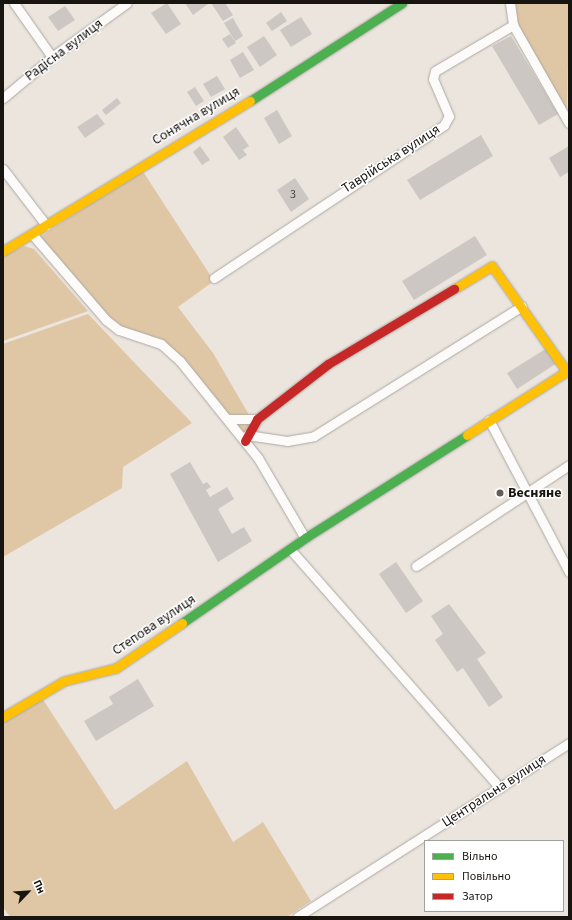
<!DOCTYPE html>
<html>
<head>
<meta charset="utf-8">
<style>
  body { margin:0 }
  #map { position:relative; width:572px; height:920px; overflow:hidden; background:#ebe5de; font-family:"Source Sans 3",sans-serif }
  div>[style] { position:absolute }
  .green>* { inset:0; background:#dfc7a6 }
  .building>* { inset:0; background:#ccc7c2 }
  .roads { filter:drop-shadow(0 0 1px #ada8a3) drop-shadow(0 0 1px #ada8a3) }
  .street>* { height:9px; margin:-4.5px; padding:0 4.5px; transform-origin:4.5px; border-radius:4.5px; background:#fcfbfa }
  .fast>* { height:9px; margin:-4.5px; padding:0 4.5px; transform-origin:4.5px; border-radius:4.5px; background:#4caf50 }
  .slow>* { height:9px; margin:-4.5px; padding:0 4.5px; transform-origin:4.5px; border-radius:4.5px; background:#ffc107 }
  .jam>* { height:9px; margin:-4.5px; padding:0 4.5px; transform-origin:4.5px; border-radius:4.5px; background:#c62828 }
  .dots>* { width:11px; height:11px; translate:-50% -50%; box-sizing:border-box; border:2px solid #fff; border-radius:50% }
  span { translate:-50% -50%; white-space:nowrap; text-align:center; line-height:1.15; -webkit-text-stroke:3px #fff; paint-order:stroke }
  .number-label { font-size:12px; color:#45413c }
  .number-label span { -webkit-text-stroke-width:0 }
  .street-label { font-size:14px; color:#181410 }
  .poi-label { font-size:14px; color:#181410; font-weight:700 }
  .left { translate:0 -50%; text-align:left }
  .frame { position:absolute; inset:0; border:4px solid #181410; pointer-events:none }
  .legend { position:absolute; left:424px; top:840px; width:140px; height:72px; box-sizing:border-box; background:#fff; border:1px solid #a3a19f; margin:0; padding:5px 7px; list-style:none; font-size:12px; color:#181410 }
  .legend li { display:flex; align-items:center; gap:8px; height:20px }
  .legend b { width:20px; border:1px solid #a3a19f }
  .north { position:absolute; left:8px; top:872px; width:40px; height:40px; -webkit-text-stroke:3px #fff; paint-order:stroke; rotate:65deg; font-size:11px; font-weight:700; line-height:16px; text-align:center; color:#181410 }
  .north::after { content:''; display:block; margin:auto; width:14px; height:18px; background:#181410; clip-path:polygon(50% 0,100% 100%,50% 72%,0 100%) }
</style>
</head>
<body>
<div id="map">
  <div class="green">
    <i style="clip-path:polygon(512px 3px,569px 3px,567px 112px,516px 22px)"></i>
    <i style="clip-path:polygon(142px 170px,214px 281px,178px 307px,213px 353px,255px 425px,245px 435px,170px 349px,113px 325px,40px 237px)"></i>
    <i style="clip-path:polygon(24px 246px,34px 249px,88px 311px,3px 341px,3px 256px)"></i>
    <i style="clip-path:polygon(88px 314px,192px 423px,123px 467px,122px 488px,3px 557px,3px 344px)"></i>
    <i style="clip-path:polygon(38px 692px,115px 810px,187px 761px,233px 842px,263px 822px,311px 901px,287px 917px,10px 917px,3px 907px,3px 715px)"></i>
  </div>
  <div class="building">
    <i style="clip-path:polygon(167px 3px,181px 24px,166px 34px,151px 13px)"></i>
    <i style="clip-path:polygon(185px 3px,207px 3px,208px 4px,193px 15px)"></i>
    <i style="clip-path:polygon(211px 3px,225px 3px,233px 15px,223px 21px)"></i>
    <i style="clip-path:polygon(65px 6px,75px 20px,58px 31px,48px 17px)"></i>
    <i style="clip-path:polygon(281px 12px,287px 21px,272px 31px,266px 23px)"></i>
    <i style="clip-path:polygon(301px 17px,312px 34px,291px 47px,280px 30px)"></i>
    <i style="clip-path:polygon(233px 18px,243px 36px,235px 41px,224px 23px)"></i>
    <i style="clip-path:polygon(230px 34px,236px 43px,228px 48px,222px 39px)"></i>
    <i style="clip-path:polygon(264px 36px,277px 55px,260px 67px,247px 47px)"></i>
    <i style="clip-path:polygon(511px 36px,558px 114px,539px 125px,492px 46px)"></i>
    <i style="clip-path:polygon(243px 52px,254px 70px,240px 78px,230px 60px)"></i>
    <i style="clip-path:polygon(217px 76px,225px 89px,211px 97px,203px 84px)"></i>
    <i style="clip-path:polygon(195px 87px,204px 101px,196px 106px,187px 92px)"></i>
    <i style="clip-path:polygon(117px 98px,121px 103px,106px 115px,102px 110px)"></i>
    <i style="clip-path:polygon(277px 110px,292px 136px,279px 144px,264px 118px)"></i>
    <i style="clip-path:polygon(97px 114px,105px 124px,85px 138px,77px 127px)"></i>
    <i style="clip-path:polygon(236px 127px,249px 146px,243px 150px,247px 155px,239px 160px,223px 137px)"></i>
    <i style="clip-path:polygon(481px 135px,493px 156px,420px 200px,407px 180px)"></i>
    <i style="clip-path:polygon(200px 146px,210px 160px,202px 165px,193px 152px)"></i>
    <i style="clip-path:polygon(569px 146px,569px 172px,560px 177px,549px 158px)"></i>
    <i style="clip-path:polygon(295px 178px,309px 199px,291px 212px,277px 190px)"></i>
    <i style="clip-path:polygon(475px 236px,487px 255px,414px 300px,402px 281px)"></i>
    <i style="clip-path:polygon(547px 348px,557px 363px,517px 389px,507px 373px)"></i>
    <i style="clip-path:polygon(190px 462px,203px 484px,207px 482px,211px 487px,206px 490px,210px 497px,227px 487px,234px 499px,218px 509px,232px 534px,244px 527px,252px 541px,218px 562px,170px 474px)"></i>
    <i style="clip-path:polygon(396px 562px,423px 601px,406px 613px,379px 574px)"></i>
    <i style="clip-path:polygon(449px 604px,486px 653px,477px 659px,503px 697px,489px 707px,463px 668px,457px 672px,435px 640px,443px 634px,431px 616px)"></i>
    <i style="clip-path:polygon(138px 679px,154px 706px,96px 741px,84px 721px,113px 704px,109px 697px)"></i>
  </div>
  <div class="roads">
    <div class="street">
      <i style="left:14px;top:3px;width:66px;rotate:54.9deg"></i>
      <i style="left:510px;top:3px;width:22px;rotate:82deg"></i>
      <i style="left:513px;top:25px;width:113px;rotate:60.3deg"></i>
      <i style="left:3px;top:98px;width:64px;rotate:-39.9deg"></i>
      <i style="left:52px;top:57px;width:92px;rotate:-35.8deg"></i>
      <i style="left:3px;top:169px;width:71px;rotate:52.5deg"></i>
      <i style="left:32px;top:234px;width:113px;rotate:49.3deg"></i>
      <i style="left:106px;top:320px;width:16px;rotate:38deg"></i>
      <i style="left:119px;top:330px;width:44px;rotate:18.4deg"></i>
      <i style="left:161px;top:344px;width:25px;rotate:42deg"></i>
      <i style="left:180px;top:361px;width:124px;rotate:51.2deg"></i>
      <i style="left:258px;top:458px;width:93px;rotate:59.6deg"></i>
      <i style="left:214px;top:278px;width:276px;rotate:-33.6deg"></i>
      <i style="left:444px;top:125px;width:10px;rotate:-61deg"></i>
      <i style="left:449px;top:116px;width:40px;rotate:-113.4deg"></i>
      <i style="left:433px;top:79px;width:8px;rotate:-76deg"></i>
      <i style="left:435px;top:71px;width:91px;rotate:-30.5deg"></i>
      <i style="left:227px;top:419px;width:30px"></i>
      <i style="left:489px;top:420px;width:172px;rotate:62.2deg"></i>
      <i style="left:247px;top:435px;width:40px;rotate:8.5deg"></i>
      <i style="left:287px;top:441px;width:27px;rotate:-10deg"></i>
      <i style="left:314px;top:436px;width:245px;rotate:-32deg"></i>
      <i style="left:290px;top:549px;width:318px;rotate:48.7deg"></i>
      <i style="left:416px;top:566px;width:183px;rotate:-33.4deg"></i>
      <i style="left:297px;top:917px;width:323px;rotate:-32.6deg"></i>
    </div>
    <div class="fast">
      <i style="left:250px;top:101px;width:181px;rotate:-32.8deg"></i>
      <i style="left:182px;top:623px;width:150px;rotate:-34.6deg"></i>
      <i style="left:305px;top:538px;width:192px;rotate:-32.4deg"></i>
    </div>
    <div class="slow">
      <i style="left:3px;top:251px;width:289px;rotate:-31.3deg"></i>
      <i style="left:454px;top:289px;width:44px;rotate:-31.2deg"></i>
      <i style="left:492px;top:266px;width:130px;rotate:54.7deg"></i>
      <i style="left:467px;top:435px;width:121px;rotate:-32.5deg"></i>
      <i style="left:3px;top:717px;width:71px;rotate:-30.5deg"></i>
      <i style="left:64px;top:681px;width:54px;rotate:-14deg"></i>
      <i style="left:116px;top:668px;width:80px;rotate:-34.3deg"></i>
    </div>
    <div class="jam">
      <i style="left:245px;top:441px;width:25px;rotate:-61deg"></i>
      <i style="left:257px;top:419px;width:90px;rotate:-37.8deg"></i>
      <i style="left:328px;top:364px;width:147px;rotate:-30.8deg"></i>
    </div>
  </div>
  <div class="dots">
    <i style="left:500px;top:493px;background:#625d58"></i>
  </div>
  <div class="number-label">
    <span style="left:293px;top:195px">3</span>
  </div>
  <div class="street-label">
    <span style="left:64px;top:50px;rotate:-37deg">Радісна вулиця</span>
    <span style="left:196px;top:116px;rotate:-31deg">Сонячна вулиця</span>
    <span style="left:391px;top:159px;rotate:-33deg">Таврійська вулиця</span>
    <span style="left:154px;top:625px;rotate:-34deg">Степова вулиця</span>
    <span style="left:494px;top:791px;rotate:-33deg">Центральна вулиця</span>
  </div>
  <div class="poi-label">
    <span class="left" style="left:508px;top:493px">Весняне</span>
  </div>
  <div class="frame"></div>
  <ul class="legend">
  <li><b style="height:5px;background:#4caf50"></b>Вільно</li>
  <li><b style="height:5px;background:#ffc107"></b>Повільно</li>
  <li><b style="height:5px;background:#c62828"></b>Затор</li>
  </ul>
  <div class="north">Пн</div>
</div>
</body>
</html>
